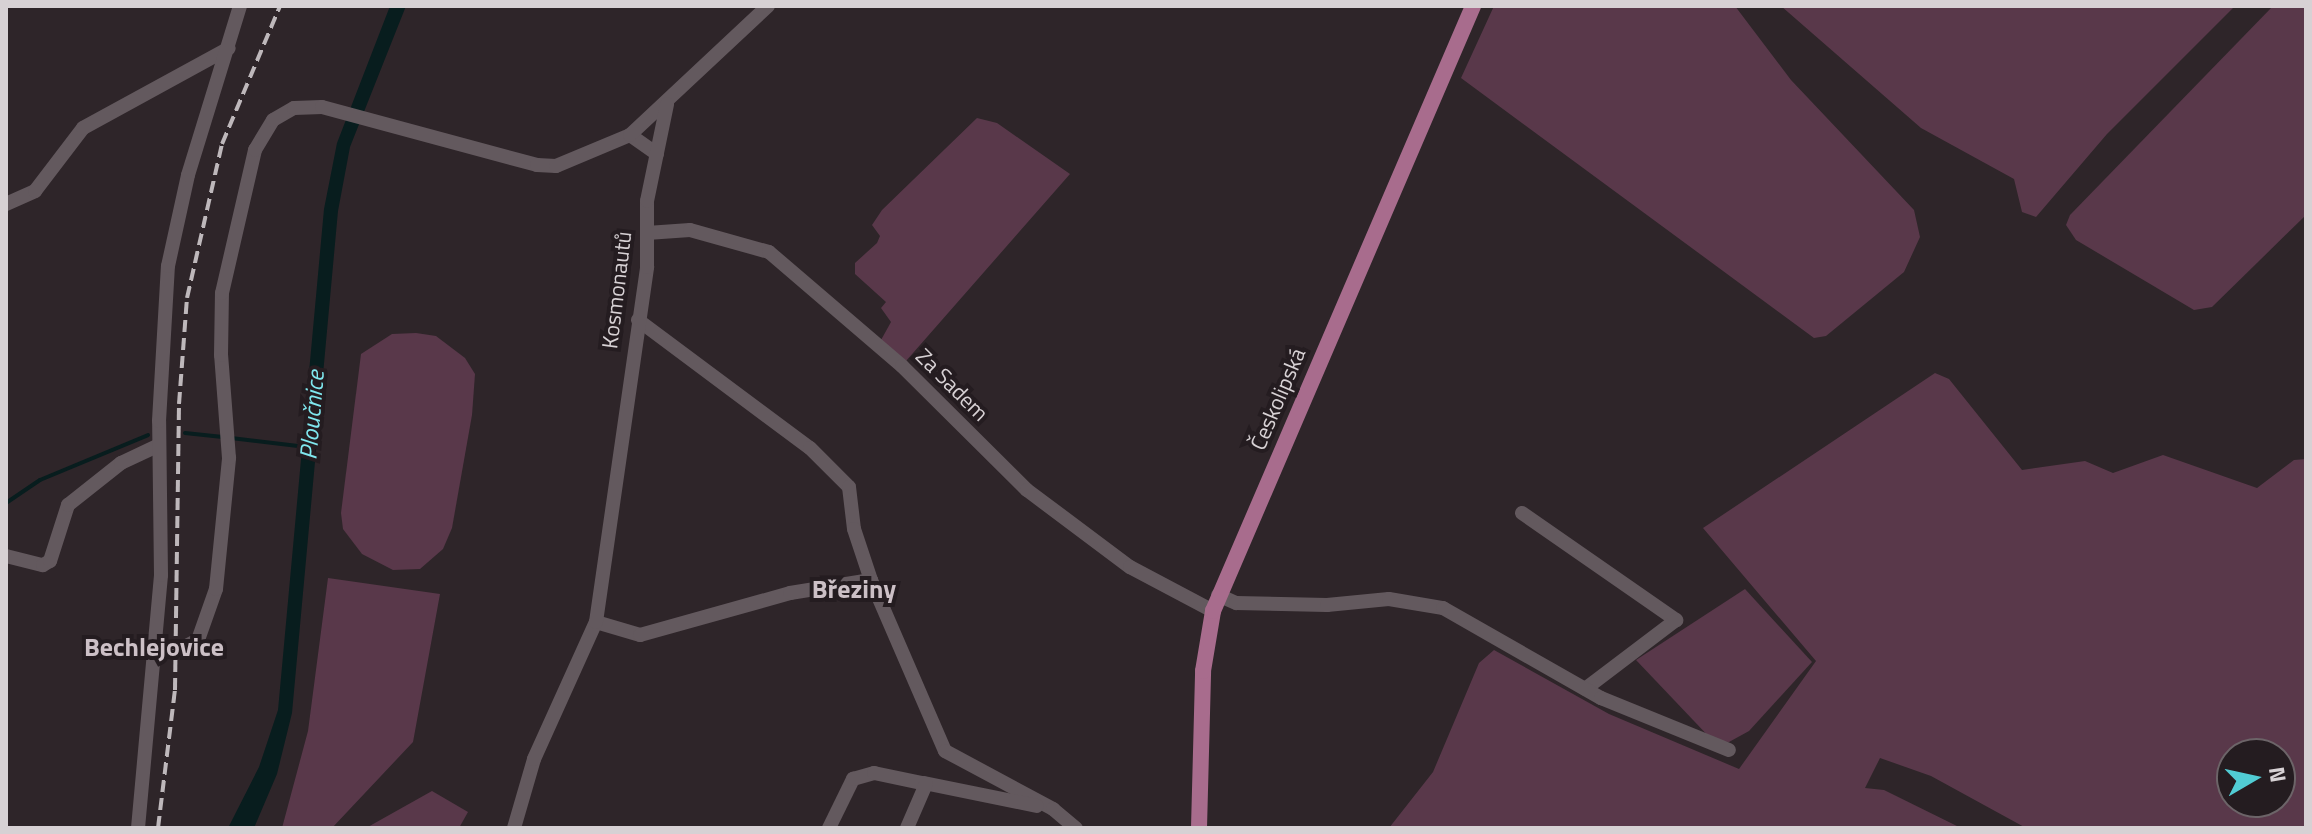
<!DOCTYPE html>
<html>
<head>
<meta charset="utf-8">
<style>
  body { margin:0 }
  #map { position:relative; width:2312px; height:834px; overflow:hidden; background:#2e2529; font-family:"Titillium Web",sans-serif }
  div>[style] { position:absolute }
  .green>* { inset:0; background:#59384a }
  .water>* { inset:0; background:#081d1e }
  .stream>* { height:4px; margin:-2px; padding:0 2px; transform-origin:2px; border-radius:2px; background:#081d1e }
  .minor>* { height:14px; margin:-7px; padding:0 7px; transform-origin:7px; border-radius:7px; background:#63595e }
  .major>* { height:16px; margin:-8px; padding:0 8px; transform-origin:8px; border-radius:8px; background:#a86c8d }
  .rail>* { height:4px; margin-top:-2px; transform-origin:0; background:repeating-linear-gradient(90deg,#beb8bb 0 12px,transparent 0 18px) }
  span { translate:-50% -50%; white-space:nowrap; text-align:center; line-height:1.15; -webkit-text-stroke:8px #241c20; paint-order:stroke }
  .street-label { font-size:22px; color:#d7d1d4 }
  .water-label { font-size:24px; color:#80e8ef; font-style:italic }
  .quarter-label { font-size:26px; color:#ccc0c6; font-weight:700 }
  .frame { position:absolute; inset:0; border:8px solid #d7d1d4; pointer-events:none }
  .north { position:absolute; left:2216px; top:738px; width:80px; height:80px; box-sizing:border-box; background:#241c20; border:2px solid #6c6468; border-radius:50%; rotate:81deg; font-size:22px; font-weight:700; line-height:32px; text-align:center; color:#d7d1d4 }
  .north::after { content:''; display:block; margin:auto; width:28px; height:36px; background:#51ccd4; clip-path:polygon(50% 0,100% 100%,50% 72%,0 100%) }
</style>
</head>
<body>
<div id="map">
  <div class="green">
    <i style="clip-path:polygon(1494px 6px,1735px 6px,1791px 80px,1914px 210px,1920px 237px,1904px 272px,1826px 336px,1814px 338px,1461px 78px)"></i>
    <i style="clip-path:polygon(1781px 6px,2235px 6px,2107px 134px,2036px 217px,2022px 212px,2014px 179px,1921px 128px)"></i>
    <i style="clip-path:polygon(2273px 6px,2306px 6px,2306px 215px,2212px 307px,2194px 310px,2076px 240px,2066px 225px,2070px 215px)"></i>
    <i style="clip-path:polygon(977px 118px,997px 123px,1070px 174px,906px 361px,881px 340px,891px 322px,881px 308px,886px 302px,855px 274px,855px 263px,877px 243px,880px 236px,872px 225px,882px 210px)"></i>
    <i style="clip-path:polygon(416px 333px,436px 336px,465px 358px,475px 374px,472px 415px,452px 528px,443px 549px,420px 569px,393px 570px,362px 554px,343px 529px,341px 513px,361px 354px,392px 334px)"></i>
    <i style="clip-path:polygon(evenodd,1935px 373px,1949px 379px,2022px 470px,2085px 461px,2113px 473px,2163px 455px,2257px 488px,2294px 460px,2306px 459px,2306px 828px,2026px 828px,1931px 776px,1880px 758px,1865px 788px,1884px 790px,1961px 828px,1389px 828px,1433px 772px,1479px 663px,1494px 650px,1609px 714px,1739px 769px,1816px 661px,1703px 528px,1935px 373px,2232px 754px,2280px 754px,2280px 802px,2232px 802px,2232px 754px)"></i>
    <i style="clip-path:polygon(328px 578px,440px 594px,413px 742px,332px 828px,282px 828px,308px 731px)"></i>
    <i style="clip-path:polygon(1745px 589px,1812px 662px,1749px 731px,1729px 742px,1713px 741px,1636px 660px)"></i>
    <i style="clip-path:polygon(432px 791px,468px 812px,459px 828px,366px 828px)"></i>
  </div>
  <div class="water">
    <i style="clip-path:polygon(390px 6px,406px 6px,350px 147px,338px 211px,292px 713px,277px 774px,254px 828px,228px 828px,259px 767px,278px 710px,324px 209px,337px 143px)"></i>
  </div>
  <div class="stream">
    <i style="left:185px;top:433px;width:38px;rotate:6deg"></i>
    <i style="left:231px;top:438px;width:76px;rotate:6.8deg"></i>
    <i style="left:6px;top:503px;width:41px;rotate:-34.1deg"></i>
    <i style="left:40px;top:480px;width:117px;rotate:-22.6deg"></i>
  </div>
  <div class="minor">
    <i style="left:630px;top:135px;width:33px;rotate:35deg"></i>
    <i style="left:6px;top:204px;width:32px;rotate:-24deg"></i>
    <i style="left:35px;top:191px;width:79px;rotate:-52.7deg"></i>
    <i style="left:83px;top:128px;width:166px;rotate:-28.7deg"></i>
    <i style="left:647px;top:233px;width:43px;rotate:-4deg"></i>
    <i style="left:690px;top:230px;width:82px;rotate:15.6deg"></i>
    <i style="left:769px;top:252px;width:175px;rotate:40.6deg"></i>
    <i style="left:902px;top:366px;width:176px;rotate:44.8deg"></i>
    <i style="left:1027px;top:490px;width:129px;rotate:36.8deg"></i>
    <i style="left:1130px;top:567px;width:94px;rotate:27.9deg"></i>
    <i style="left:638px;top:320px;width:214px;rotate:36.7deg"></i>
    <i style="left:810px;top:448px;width:55px;rotate:45deg"></i>
    <i style="left:849px;top:487px;width:42px;rotate:83.2deg"></i>
    <i style="left:854px;top:529px;width:54px;rotate:71.6deg"></i>
    <i style="left:871px;top:580px;width:186px;rotate:66.6deg"></i>
    <i style="left:945px;top:751px;width:123px;rotate:28.2deg"></i>
    <i style="left:1053px;top:809px;width:30px;rotate:40deg"></i>
    <i style="left:1522px;top:513px;width:188px;rotate:34.8deg"></i>
    <i style="left:1676px;top:620px;width:114px;rotate:142.8deg"></i>
    <i style="left:6px;top:556px;width:38px;rotate:14deg"></i>
    <i style="left:43px;top:565px;width:8px;rotate:-30deg"></i>
    <i style="left:50px;top:561px;width:59px;rotate:-72.2deg"></i>
    <i style="left:68px;top:505px;width:68px;rotate:-38.4deg"></i>
    <i style="left:121px;top:463px;width:42px;rotate:-25.3deg"></i>
    <i style="left:1218px;top:595px;width:20px;rotate:24deg"></i>
    <i style="left:1236px;top:603px;width:91px;rotate:1.3deg"></i>
    <i style="left:1327px;top:605px;width:62px;rotate:-5.5deg"></i>
    <i style="left:1389px;top:599px;width:55px;rotate:9.5deg"></i>
    <i style="left:1443px;top:608px;width:182px;rotate:29.7deg"></i>
    <i style="left:1601px;top:698px;width:138px;rotate:22.1deg"></i>
    <i style="left:596px;top:622px;width:46px;rotate:16.5deg"></i>
    <i style="left:640px;top:635px;width:156px;rotate:-15.6deg"></i>
    <i style="left:790px;top:593px;width:82px;rotate:-9.1deg"></i>
    <i style="left:156px;top:650px;width:21px;rotate:3deg"></i>
    <i style="left:177px;top:651px;width:24px;rotate:-28deg"></i>
    <i style="left:198px;top:640px;width:54px;rotate:-70.6deg"></i>
    <i style="left:216px;top:589px;width:132px;rotate:-84.3deg"></i>
    <i style="left:229px;top:458px;width:103px;rotate:-94.4deg"></i>
    <i style="left:221px;top:355px;width:62px;rotate:-89.1deg"></i>
    <i style="left:222px;top:293px;width:147px;rotate:-77deg"></i>
    <i style="left:255px;top:150px;width:35px;rotate:-59deg"></i>
    <i style="left:273px;top:120px;width:24px;rotate:-30deg"></i>
    <i style="left:294px;top:108px;width:28px;rotate:-2deg"></i>
    <i style="left:322px;top:107px;width:223px;rotate:15.1deg"></i>
    <i style="left:537px;top:165px;width:19px;rotate:3deg"></i>
    <i style="left:556px;top:166px;width:80px;rotate:-22.7deg"></i>
    <i style="left:630px;top:135px;width:189px;rotate:-43.1deg"></i>
    <i style="left:924px;top:783px;width:115px;rotate:11.5deg"></i>
    <i style="left:138px;top:828px;width:254px;rotate:-84.8deg"></i>
    <i style="left:161px;top:575px;width:154px;rotate:-90.7deg"></i>
    <i style="left:159px;top:421px;width:155px;rotate:-86.7deg"></i>
    <i style="left:168px;top:266px;width:93px;rotate:-77.6deg"></i>
    <i style="left:188px;top:175px;width:177px;rotate:-72.9deg"></i>
    <i style="left:514px;top:828px;width:72px;rotate:-73.8deg"></i>
    <i style="left:534px;top:759px;width:150px;rotate:-65.7deg"></i>
    <i style="left:596px;top:622px;width:359px;rotate:-81.8deg"></i>
    <i style="left:647px;top:267px;width:66px;rotate:-90deg"></i>
    <i style="left:647px;top:201px;width:99px;rotate:-78.3deg"></i>
    <i style="left:829px;top:828px;width:55px;rotate:-63.9deg"></i>
    <i style="left:853px;top:779px;width:22px;rotate:-16deg"></i>
    <i style="left:874px;top:773px;width:53px;rotate:11.9deg"></i>
    <i style="left:926px;top:784px;width:48px;rotate:113.4deg"></i>
  </div>
  <div class="major">
    <i style="left:1199px;top:828px;width:157px;rotate:-88.5deg"></i>
    <i style="left:1203px;top:671px;width:61px;rotate:-80.5deg"></i>
    <i style="left:1213px;top:611px;width:659px;rotate:-66.74deg"></i>
  </div>
  <div class="rail">
    <i style="left:158px;top:828px;width:139px;rotate:-83deg"></i>
    <i style="left:175px;top:690px;width:286px;rotate:-89.2deg"></i>
    <i style="left:179px;top:404px;width:106px;rotate:-85.7deg"></i>
    <i style="left:187px;top:298px;width:158px;rotate:-77.2deg"></i>
    <i style="left:222px;top:144px;width:150px;rotate:-67.2deg"></i>
  </div>
  <div class="street-label">
    <span style="left:617px;top:290px;rotate:-83deg">Kosmonautů</span>
    <span style="left:952px;top:385px;rotate:45deg">Za Sadem</span>
    <span style="left:1278px;top:399px;rotate:-67deg">Českolipská</span>
  </div>
  <div class="water-label">
    <span style="left:312px;top:415px;rotate:-85deg">Ploučnice</span>
  </div>
  <div class="quarter-label">
    <span style="left:854px;top:589px">Březiny</span>
    <span style="left:154px;top:647px">Bechlejovice</span>
  </div>
  <div class="frame"></div>
  <div class="north">N</div>
</div>
</body>
</html>
